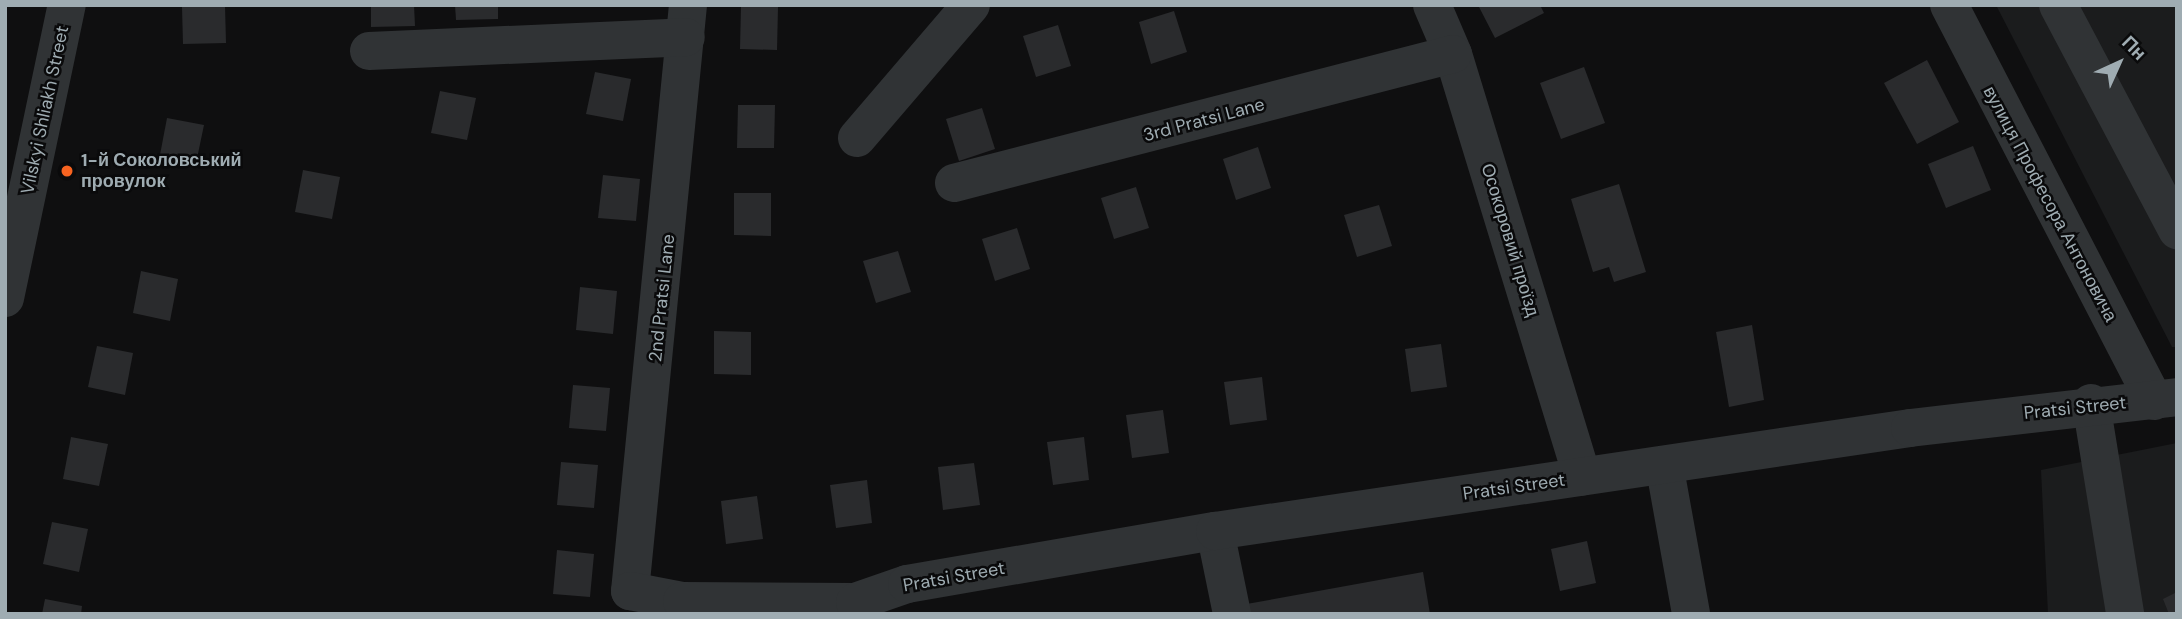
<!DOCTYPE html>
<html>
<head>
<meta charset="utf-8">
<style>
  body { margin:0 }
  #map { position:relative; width:2182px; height:619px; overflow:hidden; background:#0f0f10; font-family:"DM Sans",sans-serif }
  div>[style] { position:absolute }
  .built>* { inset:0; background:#1b1c1d }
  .building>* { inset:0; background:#2a2b2d }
  .minor>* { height:38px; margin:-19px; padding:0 19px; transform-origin:19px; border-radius:19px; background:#303335 }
  .dots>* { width:19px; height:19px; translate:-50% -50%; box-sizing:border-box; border:4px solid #0a0a0b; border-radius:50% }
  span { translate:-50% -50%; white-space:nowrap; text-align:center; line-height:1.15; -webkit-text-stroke:5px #0a0a0b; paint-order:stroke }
  .street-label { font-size:18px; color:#9facb2 }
  .poi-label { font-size:18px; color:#9facb2; font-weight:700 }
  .left { translate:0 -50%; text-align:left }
  .frame { position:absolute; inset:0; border:7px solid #9facb2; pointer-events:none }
  .north { position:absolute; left:2084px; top:28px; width:70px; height:70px; -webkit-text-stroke:5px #0a0a0b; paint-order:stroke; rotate:45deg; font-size:19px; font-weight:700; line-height:28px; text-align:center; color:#9facb2 }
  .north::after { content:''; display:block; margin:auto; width:24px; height:32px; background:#9facb2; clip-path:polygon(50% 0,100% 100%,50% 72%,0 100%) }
</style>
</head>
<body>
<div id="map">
  <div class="built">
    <i style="clip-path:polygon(1996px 5px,2177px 5px,2177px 347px,2172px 347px)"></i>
    <i style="clip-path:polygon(2177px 443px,2177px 614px,2048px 614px,2041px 470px)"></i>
  </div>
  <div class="building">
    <i style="clip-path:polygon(371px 5px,414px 5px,415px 26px,371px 27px)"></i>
    <i style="clip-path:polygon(455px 5px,498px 5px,498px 19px,456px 20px)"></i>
    <i style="clip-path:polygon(1478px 5px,1540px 5px,1544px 13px,1495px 38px)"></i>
    <i style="clip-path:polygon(225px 6px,226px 43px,183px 44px,182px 7px)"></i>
    <i style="clip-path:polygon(741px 6px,778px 7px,777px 50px,740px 49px)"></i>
    <i style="clip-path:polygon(1174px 11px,1187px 52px,1151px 64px,1139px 22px)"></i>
    <i style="clip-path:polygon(1058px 25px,1071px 66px,1036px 77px,1023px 36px)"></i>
    <i style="clip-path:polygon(1927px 60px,1959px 122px,1917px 144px,1884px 83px)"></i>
    <i style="clip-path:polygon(1584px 67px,1605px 123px,1561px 139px,1540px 83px)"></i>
    <i style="clip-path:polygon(595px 72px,631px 79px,623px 121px,586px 114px)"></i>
    <i style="clip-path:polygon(440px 91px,476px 98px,467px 140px,431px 133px)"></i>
    <i style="clip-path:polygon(738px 105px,775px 105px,774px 148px,737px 148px)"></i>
    <i style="clip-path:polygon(982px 108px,995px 149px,959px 161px,946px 119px)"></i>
    <i style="clip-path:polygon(167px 118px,204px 125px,195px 168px,159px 160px)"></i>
    <i style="clip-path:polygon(1973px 146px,1991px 190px,1946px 208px,1928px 164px)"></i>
    <i style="clip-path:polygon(1258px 147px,1271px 188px,1236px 200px,1223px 159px)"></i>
    <i style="clip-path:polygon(303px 170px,340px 177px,332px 219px,295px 212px)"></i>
    <i style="clip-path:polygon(603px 175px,640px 179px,636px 221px,598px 218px)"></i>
    <i style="clip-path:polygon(1619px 184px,1646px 272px,1614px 282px,1609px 267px,1593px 272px,1571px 199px)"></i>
    <i style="clip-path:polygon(1136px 187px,1149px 228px,1114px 239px,1101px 198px)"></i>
    <i style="clip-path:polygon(734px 193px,771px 193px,771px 236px,734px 235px)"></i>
    <i style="clip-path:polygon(1379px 205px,1392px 246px,1357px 257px,1344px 215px)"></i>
    <i style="clip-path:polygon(1017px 228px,1030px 269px,995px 281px,982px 239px)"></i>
    <i style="clip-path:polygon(898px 251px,911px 292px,876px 303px,863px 261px)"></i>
    <i style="clip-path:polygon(141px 271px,178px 279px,170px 321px,133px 313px)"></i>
    <i style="clip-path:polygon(580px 287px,617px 291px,613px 334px,576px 330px)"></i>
    <i style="clip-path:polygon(1752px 325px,1764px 400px,1729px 407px,1716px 332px)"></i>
    <i style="clip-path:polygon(714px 331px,751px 332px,751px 375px,714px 374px)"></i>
    <i style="clip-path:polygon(1441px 344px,1447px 387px,1411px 392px,1405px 349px)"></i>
    <i style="clip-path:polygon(97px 346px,133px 353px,125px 395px,88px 387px)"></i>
    <i style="clip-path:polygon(1262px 377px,1267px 420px,1230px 425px,1224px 382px)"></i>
    <i style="clip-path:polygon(573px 385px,610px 388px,606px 431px,569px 428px)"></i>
    <i style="clip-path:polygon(1163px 410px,1169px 453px,1132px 458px,1126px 415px)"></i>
    <i style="clip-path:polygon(71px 437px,108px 444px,99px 486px,63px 479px)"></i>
    <i style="clip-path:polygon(1084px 437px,1089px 480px,1053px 485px,1047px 442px)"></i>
    <i style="clip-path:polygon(561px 462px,598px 465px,594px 508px,557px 505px)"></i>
    <i style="clip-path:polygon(974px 463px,980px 505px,943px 510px,938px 467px)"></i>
    <i style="clip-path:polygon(867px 480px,872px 523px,836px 528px,830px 485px)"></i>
    <i style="clip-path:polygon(757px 496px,763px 539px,726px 544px,721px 501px)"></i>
    <i style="clip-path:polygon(52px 522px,88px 529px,79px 572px,43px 564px)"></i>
    <i style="clip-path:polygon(1587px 541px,1596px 583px,1560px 591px,1551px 549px)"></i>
    <i style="clip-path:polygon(557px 550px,594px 554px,590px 597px,553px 594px)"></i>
    <i style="clip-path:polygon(1423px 572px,1430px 614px,1243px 614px,1241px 605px)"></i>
    <i style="clip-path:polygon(2177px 592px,2177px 614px,2169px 614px,2163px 599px)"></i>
    <i style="clip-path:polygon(45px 599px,82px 606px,81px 614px,42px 614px)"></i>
  </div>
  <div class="minor">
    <i style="left:688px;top:5px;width:589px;rotate:95.65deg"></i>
    <i style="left:630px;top:591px;width:53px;rotate:10.9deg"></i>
    <i style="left:682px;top:601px;width:173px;rotate:0.3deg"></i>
    <i style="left:1432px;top:5px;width:53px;rotate:66.8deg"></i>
    <i style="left:1453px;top:54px;width:442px;rotate:73deg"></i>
    <i style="left:1949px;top:5px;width:446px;rotate:62.6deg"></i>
    <i style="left:2058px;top:5px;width:255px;rotate:62.1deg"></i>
    <i style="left:369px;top:51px;width:317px;rotate:-2.5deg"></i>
    <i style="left:857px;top:138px;width:175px;rotate:-49.4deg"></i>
    <i style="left:954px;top:183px;width:515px;rotate:-14.49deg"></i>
    <i style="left:5px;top:298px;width:299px;rotate:-78.1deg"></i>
    <i style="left:2091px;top:403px;width:214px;rotate:80.8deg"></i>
    <i style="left:1665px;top:469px;width:147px;rotate:79.8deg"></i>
    <i style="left:1215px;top:531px;width:85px;rotate:78.4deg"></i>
    <i style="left:857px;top:614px;width:12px;rotate:-99deg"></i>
    <i style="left:855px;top:602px;width:55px;rotate:-19.1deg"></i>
    <i style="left:907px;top:584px;width:313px;rotate:-9.8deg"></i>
    <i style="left:1215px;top:531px;width:703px;rotate:-8.43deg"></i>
    <i style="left:1910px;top:428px;width:269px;rotate:-6.6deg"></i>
  </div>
  <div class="dots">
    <i style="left:67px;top:171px;background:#f76320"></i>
  </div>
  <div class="street-label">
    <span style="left:45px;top:110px;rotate:-78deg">Vilskyi Shliakh Street</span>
    <span style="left:1204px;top:120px;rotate:-15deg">3rd Pratsi Lane</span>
    <span style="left:2050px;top:204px;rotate:62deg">вулиця Професора Антоновича</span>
    <span style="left:1510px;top:240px;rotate:73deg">Осокоровий проїзд</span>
    <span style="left:662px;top:298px;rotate:-84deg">2nd Pratsi Lane</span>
    <span style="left:2075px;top:408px;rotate:-6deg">Pratsi Street</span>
    <span style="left:1514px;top:487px;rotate:-8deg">Pratsi Street</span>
    <span style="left:954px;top:577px;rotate:-10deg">Pratsi Street</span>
  </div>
  <div class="poi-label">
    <span class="left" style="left:81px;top:171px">1-й Соколовський<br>провулок</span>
  </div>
  <div class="frame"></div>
  <div class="north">Пн</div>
</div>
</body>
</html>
